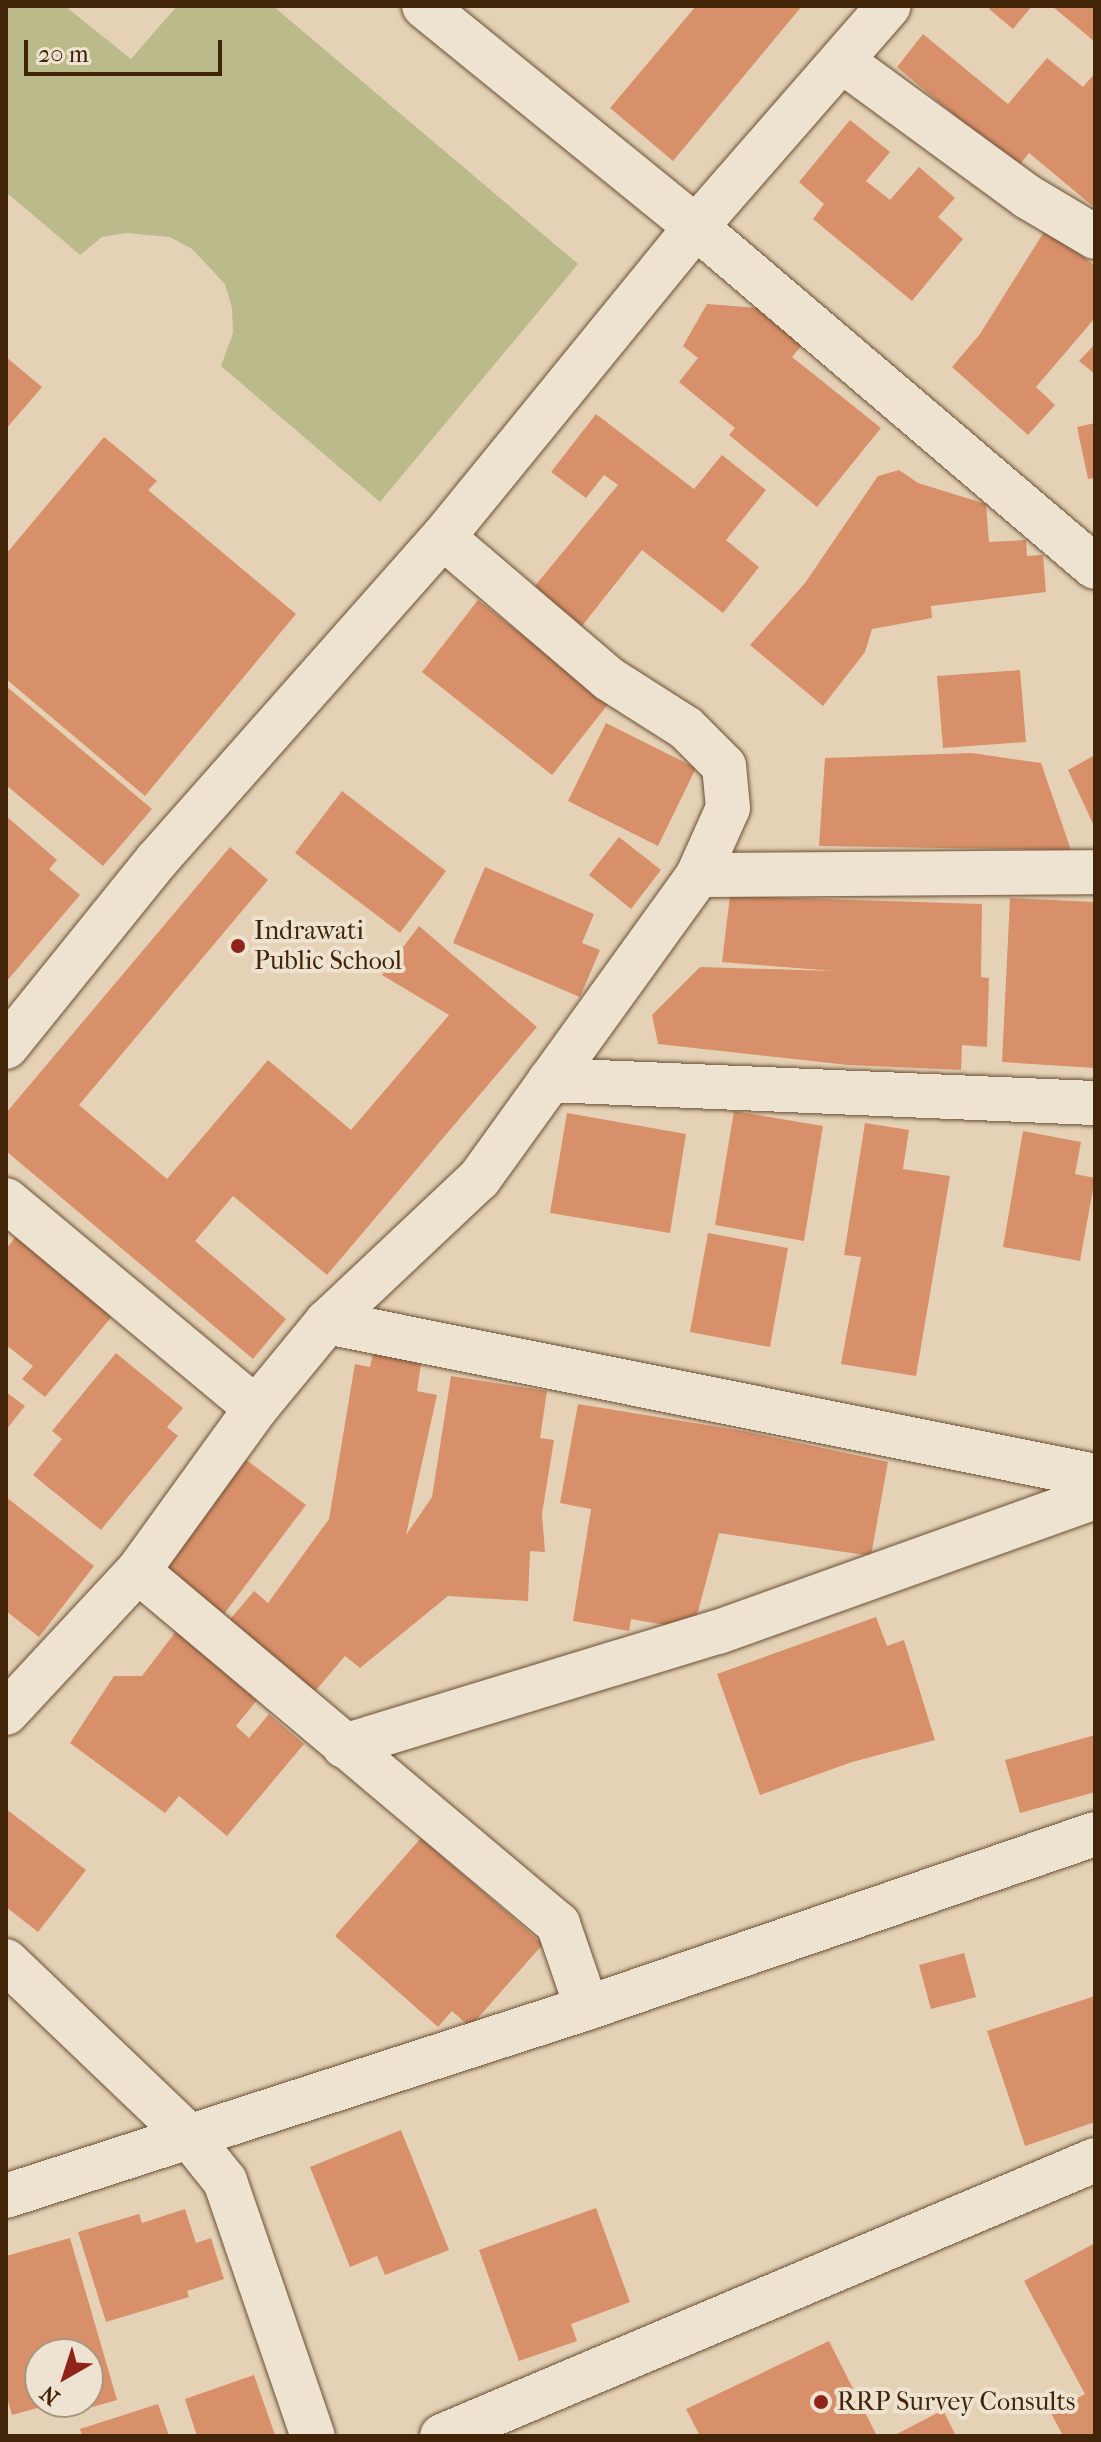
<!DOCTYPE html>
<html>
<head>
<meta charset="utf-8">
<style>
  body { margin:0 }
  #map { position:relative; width:1101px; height:2442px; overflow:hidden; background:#e5d2b6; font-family:"IM FELL French Canon",serif }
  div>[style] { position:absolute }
  .green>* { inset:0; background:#baba8a }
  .building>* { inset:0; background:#d8906a }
  .roads { filter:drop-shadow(0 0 2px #6b5034) drop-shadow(0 0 2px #6b5034) }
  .minor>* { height:44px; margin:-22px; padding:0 22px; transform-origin:22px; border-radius:22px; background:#eee2d0 }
  .dots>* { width:22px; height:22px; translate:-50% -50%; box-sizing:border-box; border:4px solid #eee2d0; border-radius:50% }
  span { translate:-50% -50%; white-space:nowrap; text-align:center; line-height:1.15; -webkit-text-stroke:8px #eee2d0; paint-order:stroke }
  .poi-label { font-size:26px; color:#422508 }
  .left { translate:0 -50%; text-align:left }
  .frame { position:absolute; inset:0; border:8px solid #422508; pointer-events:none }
  .north { position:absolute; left:24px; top:2338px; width:80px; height:80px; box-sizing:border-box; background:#eee2d0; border:2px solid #a99680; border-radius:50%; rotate:219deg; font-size:22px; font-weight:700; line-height:32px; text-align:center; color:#422508 }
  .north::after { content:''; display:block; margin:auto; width:28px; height:36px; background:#8f2418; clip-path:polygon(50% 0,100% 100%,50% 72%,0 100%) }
  .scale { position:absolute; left:24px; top:40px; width:198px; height:36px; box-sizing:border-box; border:4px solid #422508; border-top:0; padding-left:10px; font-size:24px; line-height:28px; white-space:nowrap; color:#422508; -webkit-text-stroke:6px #eee2d0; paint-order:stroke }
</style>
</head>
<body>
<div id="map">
  <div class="green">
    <i style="clip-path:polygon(6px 6px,65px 6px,131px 59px,177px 6px,273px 6px,578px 264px,380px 502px,221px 366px,233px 333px,232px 308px,225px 284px,192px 249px,170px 237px,125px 233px,102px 237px,80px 255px,6px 192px)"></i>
  </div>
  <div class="building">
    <i style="clip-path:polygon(696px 6px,802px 6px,673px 161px,610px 108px)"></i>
    <i style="clip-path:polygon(991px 6px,1032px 6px,1013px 29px,989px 9px)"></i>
    <i style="clip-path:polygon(1052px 6px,1095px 6px,1095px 42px)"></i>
    <i style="clip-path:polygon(923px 34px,1008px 104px,1047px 58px,1083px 87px,1095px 73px,1095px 208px,1029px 153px,1017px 168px,897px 67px)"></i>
    <i style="clip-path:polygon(850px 120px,890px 152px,866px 181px,890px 200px,919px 167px,955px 198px,938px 217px,963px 239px,912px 301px,813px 219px,824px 204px,799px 182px)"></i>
    <i style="clip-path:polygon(1047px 227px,1095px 266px,1095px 318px,1036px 387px,1055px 405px,1028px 435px,952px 367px,980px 334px)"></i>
    <i style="clip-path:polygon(707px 304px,758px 308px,802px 345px,792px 357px,881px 428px,817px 507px,729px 435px,735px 428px,679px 382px,698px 358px,683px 346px)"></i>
    <i style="clip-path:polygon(1095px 344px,1095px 374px,1079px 361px)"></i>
    <i style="clip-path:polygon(6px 357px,42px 387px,6px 429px)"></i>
    <i style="clip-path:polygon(596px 414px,694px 489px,722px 455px,766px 490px,726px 540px,759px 567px,723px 613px,642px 550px,582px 626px,534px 587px,618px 485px,604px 475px,586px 498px,551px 472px)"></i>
    <i style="clip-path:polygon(1095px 423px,1095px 478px,1088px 479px,1077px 427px)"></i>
    <i style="clip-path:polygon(104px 437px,157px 481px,148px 490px,296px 614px,145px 796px,6px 679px,6px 554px)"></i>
    <i style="clip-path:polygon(899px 470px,918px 483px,986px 504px,989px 542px,1026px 540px,1027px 556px,1043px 555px,1046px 592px,931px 606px,932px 618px,872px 629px,865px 652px,823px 706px,750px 645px,805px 583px,878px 476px)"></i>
    <i style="clip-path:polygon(478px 600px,609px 703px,552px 775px,422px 672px)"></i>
    <i style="clip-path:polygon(1020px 670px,1026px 742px,943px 748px,937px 676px)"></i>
    <i style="clip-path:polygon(6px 686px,152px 809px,103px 866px,6px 785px)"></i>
    <i style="clip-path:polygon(606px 723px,696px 768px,658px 846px,568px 801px)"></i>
    <i style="clip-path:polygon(972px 753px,1041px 763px,1071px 850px,819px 846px,825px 758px)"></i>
    <i style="clip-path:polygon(1095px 755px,1095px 828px,1068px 770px)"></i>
    <i style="clip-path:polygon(342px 791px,446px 871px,400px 933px,295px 853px)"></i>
    <i style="clip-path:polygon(6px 816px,57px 860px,49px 869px,80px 895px,6px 982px)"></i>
    <i style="clip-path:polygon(619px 837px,661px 870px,631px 909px,589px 875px)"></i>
    <i style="clip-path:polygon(230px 847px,268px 880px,79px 1105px,167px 1179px,268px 1060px,351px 1130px,449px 1015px,382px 975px,419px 926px,537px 1027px,327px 1275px,233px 1196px,195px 1241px,286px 1319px,253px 1359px,6px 1151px,6px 1113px)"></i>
    <i style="clip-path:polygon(485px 867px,594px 914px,582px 943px,600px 950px,580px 997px,453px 943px)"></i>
    <i style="clip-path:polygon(730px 896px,982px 904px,981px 977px,989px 978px,987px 1047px,962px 1045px,961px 1070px,848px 1065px,658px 1044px,652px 1015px,700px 967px,834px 971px,722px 962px)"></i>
    <i style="clip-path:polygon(1010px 898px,1095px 902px,1095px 1068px,1002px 1062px)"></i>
    <i style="clip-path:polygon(734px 1111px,823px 1126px,804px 1241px,715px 1225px)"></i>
    <i style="clip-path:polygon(567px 1113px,686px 1134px,670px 1233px,550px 1213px)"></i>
    <i style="clip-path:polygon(865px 1123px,909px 1130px,903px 1169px,950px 1176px,916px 1376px,841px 1364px,861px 1257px,844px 1255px)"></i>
    <i style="clip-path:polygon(1023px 1131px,1081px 1142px,1075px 1174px,1095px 1178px,1080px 1261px,1003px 1247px)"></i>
    <i style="clip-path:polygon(22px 1229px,118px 1309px,45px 1397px,22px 1379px,33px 1366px,6px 1345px,6px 1249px)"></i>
    <i style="clip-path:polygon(708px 1233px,788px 1248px,770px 1347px,690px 1332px)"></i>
    <i style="clip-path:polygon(374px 1348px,422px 1357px,417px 1391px,437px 1395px,406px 1535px,432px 1497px,451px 1376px,547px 1391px,540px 1438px,554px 1440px,542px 1514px,545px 1552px,530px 1551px,528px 1601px,448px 1596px,360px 1668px,345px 1656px,311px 1696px,227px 1623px,254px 1591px,268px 1603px,329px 1519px,355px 1364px,370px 1367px)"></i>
    <i style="clip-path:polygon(116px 1353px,183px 1408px,167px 1427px,178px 1436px,101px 1530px,33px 1475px,62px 1439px,52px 1431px)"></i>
    <i style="clip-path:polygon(6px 1392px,25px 1406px,6px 1430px)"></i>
    <i style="clip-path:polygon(578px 1404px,743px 1431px,888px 1462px,871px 1556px,719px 1533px,693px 1630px,631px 1619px,629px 1631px,573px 1621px,591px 1509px,560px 1503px)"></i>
    <i style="clip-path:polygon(241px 1456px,306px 1505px,224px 1614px,159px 1564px)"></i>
    <i style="clip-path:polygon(6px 1497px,94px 1566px,39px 1637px,6px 1611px)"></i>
    <i style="clip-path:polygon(876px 1617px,887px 1646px,904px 1640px,935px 1740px,852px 1762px,760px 1795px,717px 1674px)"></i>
    <i style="clip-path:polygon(180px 1626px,269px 1685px,236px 1726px,249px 1738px,269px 1714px,304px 1744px,227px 1836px,179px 1796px,165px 1813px,70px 1743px,114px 1676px,142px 1676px)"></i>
    <i style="clip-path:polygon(1095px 1735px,1095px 1792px,1020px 1813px,1005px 1760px)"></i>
    <i style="clip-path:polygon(6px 1809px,86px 1870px,38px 1932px,6px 1907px)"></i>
    <i style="clip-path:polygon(421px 1838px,543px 1944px,470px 2027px,452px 2011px,438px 2027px,335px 1936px)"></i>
    <i style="clip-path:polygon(964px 1953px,976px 1997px,931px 2009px,919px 1965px)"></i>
    <i style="clip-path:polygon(1095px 1996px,1095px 2122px,1025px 2146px,987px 2031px)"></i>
    <i style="clip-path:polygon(401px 2130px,449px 2250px,385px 2275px,377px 2256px,350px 2267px,310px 2167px)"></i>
    <i style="clip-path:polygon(596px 2208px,630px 2302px,571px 2324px,577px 2341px,519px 2361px,479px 2250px)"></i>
    <i style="clip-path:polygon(185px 2209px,196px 2243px,211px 2238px,224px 2279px,187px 2291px,189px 2297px,106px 2322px,78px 2232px,139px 2214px,142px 2223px)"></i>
    <i style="clip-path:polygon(70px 2238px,117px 2400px,64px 2415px,60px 2402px,88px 2402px,88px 2354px,40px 2354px,40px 2402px,55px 2403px,12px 2415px,6px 2394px,6px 2256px)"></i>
    <i style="clip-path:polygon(1095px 2243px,1095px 2436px,1063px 2436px,1051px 2413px,1085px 2394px,1024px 2281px)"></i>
    <i style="clip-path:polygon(829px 2341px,877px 2436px,700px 2436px,686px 2409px)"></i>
    <i style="clip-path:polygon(254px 2375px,275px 2435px,197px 2436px,185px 2399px)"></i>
    <i style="clip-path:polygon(158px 2404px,169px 2436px,82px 2436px,80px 2429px)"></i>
    <i style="clip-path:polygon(943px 2410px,956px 2436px,893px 2436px)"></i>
  </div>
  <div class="roads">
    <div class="minor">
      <i style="left:424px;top:6px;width:350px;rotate:39.1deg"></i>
      <i style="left:696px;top:227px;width:524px;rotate:40.44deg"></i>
      <i style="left:842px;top:61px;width:230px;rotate:36.2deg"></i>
      <i style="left:1028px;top:197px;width:78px;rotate:30.8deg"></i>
      <i style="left:698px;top:875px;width:397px;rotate:-0.4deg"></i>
      <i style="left:6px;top:1047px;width:240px;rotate:-51.1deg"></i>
      <i style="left:157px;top:860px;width:431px;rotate:-48.5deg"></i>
      <i style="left:443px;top:537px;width:400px;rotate:-50.8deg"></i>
      <i style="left:696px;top:227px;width:293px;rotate:-48.9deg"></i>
      <i style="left:550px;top:1080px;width:545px;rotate:2.42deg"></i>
      <i style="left:6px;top:1200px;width:325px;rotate:39.8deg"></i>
      <i style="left:327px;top:1322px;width:783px;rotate:11.34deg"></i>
      <i style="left:138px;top:1571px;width:549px;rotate:40.05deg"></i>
      <i style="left:558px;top:1924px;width:89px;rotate:71deg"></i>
      <i style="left:6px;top:1713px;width:194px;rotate:-47.1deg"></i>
      <i style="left:138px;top:1571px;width:201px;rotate:-54.1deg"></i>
      <i style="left:256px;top:1408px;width:112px;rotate:-50.5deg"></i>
      <i style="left:327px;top:1322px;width:209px;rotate:-43.3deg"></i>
      <i style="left:479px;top:1179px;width:375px;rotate:-54.2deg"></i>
      <i style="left:698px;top:875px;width:73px;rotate:-65.9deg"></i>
      <i style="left:728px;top:808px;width:42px;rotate:-95.4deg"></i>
      <i style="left:724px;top:766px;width:54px;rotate:-135deg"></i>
      <i style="left:686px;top:728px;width:91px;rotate:-147.5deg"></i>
      <i style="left:609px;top:679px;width:218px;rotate:-139.5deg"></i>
      <i style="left:344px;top:1746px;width:391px;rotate:-17deg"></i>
      <i style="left:718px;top:1632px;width:400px;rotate:-19.7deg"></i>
      <i style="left:6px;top:1961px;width:252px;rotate:43.7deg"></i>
      <i style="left:188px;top:2135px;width:59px;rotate:51.2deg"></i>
      <i style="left:225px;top:2181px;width:270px;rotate:71deg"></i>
      <i style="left:6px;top:2196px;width:611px;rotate:-17.93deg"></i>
      <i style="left:587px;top:2008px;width:537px;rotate:-18.91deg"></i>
      <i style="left:442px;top:2436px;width:709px;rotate:-22.91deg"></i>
    </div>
  </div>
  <div class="dots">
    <i style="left:238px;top:946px;background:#8f2418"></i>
    <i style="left:821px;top:2402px;background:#8f2418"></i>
  </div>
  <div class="poi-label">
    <span class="left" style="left:254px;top:946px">Indrawati<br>Public School</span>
    <span class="left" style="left:837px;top:2402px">RRP Survey Consults</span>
  </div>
  <div class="frame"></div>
  <div class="north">N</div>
  <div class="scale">20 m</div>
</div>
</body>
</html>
